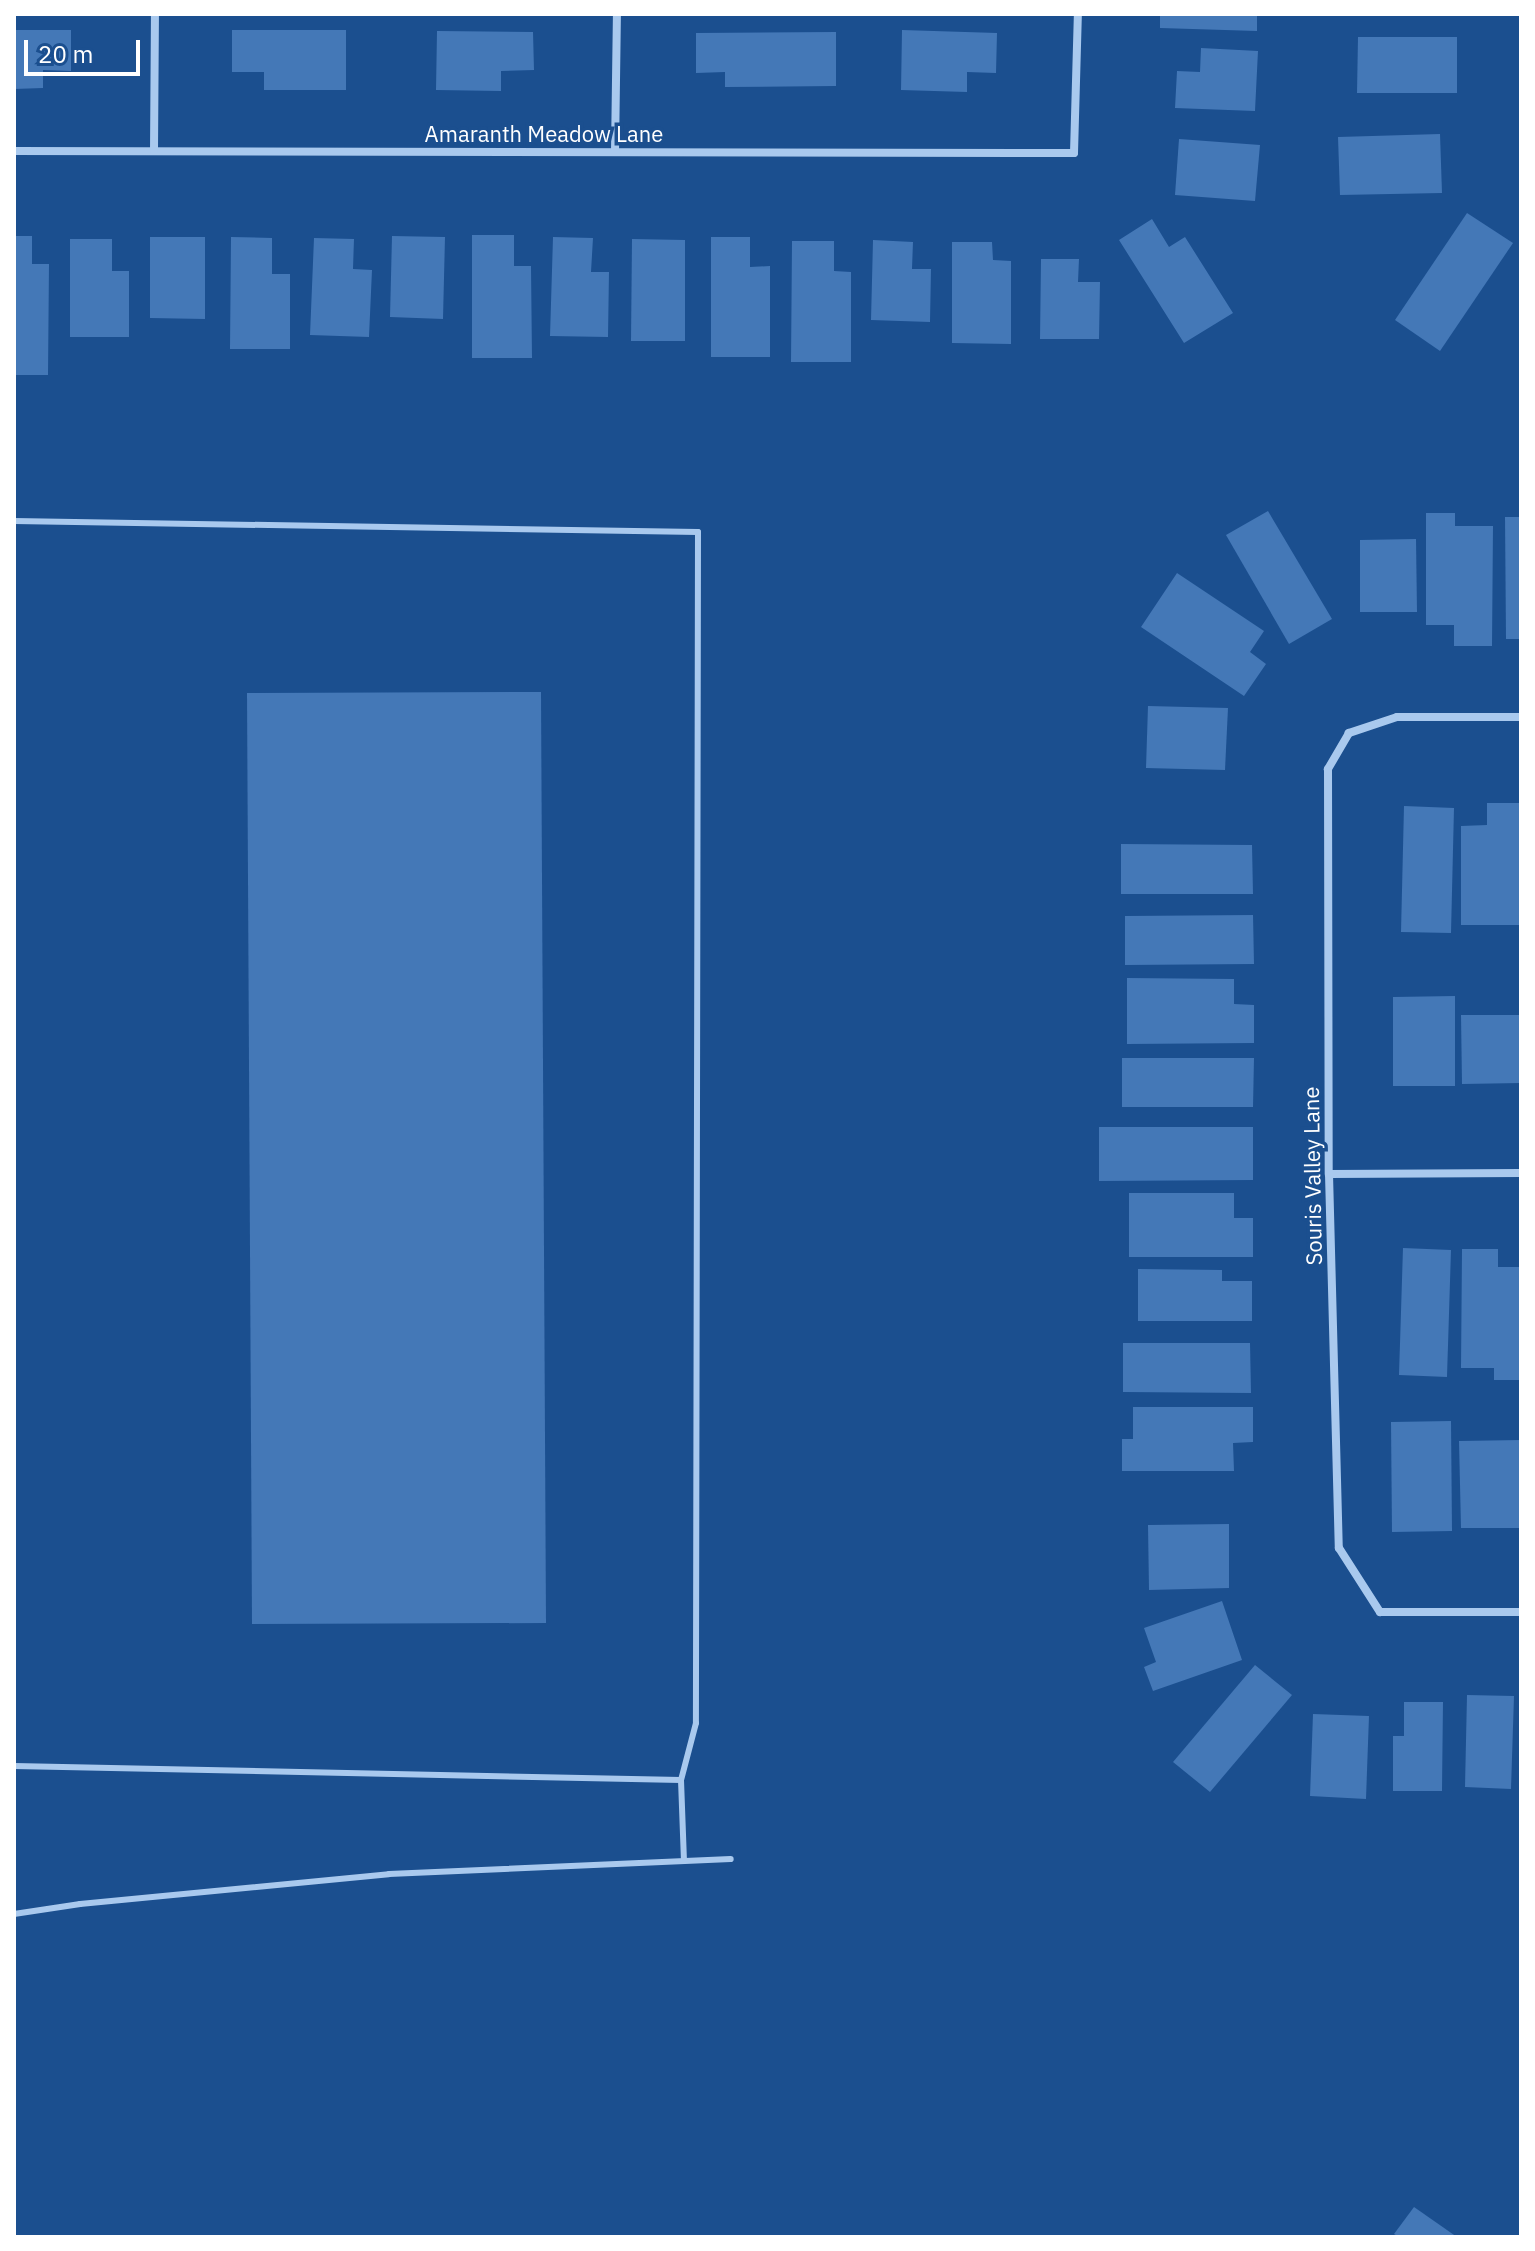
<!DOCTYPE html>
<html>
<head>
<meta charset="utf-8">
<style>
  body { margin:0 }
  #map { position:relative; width:1535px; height:2251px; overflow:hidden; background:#1b4f8f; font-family:"IBM Plex Sans",sans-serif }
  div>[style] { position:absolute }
  .building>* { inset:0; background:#4478b7 }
  .lane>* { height:6px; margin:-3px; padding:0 3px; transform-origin:3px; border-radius:3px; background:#a9c9ee }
  .street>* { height:8px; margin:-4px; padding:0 4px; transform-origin:4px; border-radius:4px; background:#a9c9ee }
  span { translate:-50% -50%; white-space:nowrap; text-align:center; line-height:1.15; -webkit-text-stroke:7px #1b4f8f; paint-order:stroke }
  .street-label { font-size:22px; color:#fff }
  .frame { position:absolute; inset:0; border:16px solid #fff; pointer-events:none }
  .scale { position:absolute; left:24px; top:40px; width:116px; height:36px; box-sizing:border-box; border:4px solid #fff; border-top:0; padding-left:10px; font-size:24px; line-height:28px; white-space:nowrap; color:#fff; -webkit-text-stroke:6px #1b4f8f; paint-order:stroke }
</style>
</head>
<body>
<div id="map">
  <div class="building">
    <i style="clip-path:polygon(1160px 14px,1257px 14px,1257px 31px,1160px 28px)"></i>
    <i style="clip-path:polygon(14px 30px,71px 30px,71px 71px,43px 70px,43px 88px,14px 89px)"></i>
    <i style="clip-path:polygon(232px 30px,346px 30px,346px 90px,264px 90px,264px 72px,232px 72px)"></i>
    <i style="clip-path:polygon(902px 30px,997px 33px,996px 73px,967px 72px,967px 92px,901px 90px)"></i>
    <i style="clip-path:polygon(437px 31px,533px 32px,534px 70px,501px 71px,501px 91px,436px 90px)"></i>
    <i style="clip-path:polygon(836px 32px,836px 86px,725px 87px,725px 72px,696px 73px,696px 33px)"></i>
    <i style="clip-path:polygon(1358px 37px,1457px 37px,1457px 93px,1357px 93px)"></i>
    <i style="clip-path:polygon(1201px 48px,1258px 51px,1255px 111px,1175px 108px,1177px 71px,1200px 72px)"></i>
    <i style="clip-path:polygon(1440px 134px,1442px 193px,1340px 195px,1338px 137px)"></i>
    <i style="clip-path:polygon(1179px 139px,1260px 145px,1255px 201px,1175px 195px)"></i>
    <i style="clip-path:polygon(1467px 213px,1513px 243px,1440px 351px,1395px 320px)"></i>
    <i style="clip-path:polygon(1152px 219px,1169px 247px,1185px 237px,1233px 313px,1184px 343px,1119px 240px)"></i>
    <i style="clip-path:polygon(472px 235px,514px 235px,514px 266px,531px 266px,532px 358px,472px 358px)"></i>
    <i style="clip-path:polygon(14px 236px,32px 236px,32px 264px,49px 264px,48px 375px,14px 375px)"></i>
    <i style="clip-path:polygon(392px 236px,445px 237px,443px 319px,390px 317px)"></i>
    <i style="clip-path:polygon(150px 237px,205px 237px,205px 319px,150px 318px)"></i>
    <i style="clip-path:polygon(231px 237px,272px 238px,272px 274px,290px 274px,290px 349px,230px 349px)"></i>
    <i style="clip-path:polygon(553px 237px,593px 238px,591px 272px,609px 272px,608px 337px,550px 336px)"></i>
    <i style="clip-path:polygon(711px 237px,750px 237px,750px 267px,770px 266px,770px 357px,711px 357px)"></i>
    <i style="clip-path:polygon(314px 238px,354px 239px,353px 269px,372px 270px,369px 337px,310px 335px)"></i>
    <i style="clip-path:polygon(70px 239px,112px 239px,112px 271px,129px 271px,129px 337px,70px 337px)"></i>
    <i style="clip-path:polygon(632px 239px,685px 240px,685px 341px,631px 341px)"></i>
    <i style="clip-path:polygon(873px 240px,913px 242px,912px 269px,931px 269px,930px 322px,871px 320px)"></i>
    <i style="clip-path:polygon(792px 241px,834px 241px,834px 271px,851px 272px,851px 362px,791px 362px)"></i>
    <i style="clip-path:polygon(952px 242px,992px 242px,993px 260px,1011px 261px,1011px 344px,952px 343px)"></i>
    <i style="clip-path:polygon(1041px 259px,1079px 259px,1078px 282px,1100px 282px,1099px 339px,1040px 339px)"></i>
    <i style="clip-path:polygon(1268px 511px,1332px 619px,1289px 644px,1226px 535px)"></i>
    <i style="clip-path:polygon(1426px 513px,1455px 513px,1455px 526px,1493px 526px,1492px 646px,1454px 646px,1454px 625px,1426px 625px)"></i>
    <i style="clip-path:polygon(1505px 517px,1521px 517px,1521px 639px,1506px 639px)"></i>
    <i style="clip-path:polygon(1416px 539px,1417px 612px,1360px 612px,1360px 540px)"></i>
    <i style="clip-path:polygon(1177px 573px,1264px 631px,1250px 652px,1266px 664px,1244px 696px,1141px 627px)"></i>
    <i style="clip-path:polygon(541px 692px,546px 1623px,252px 1624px,247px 693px)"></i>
    <i style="clip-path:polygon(1148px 706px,1228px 708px,1225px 770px,1146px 768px)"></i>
    <i style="clip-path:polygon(1487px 803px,1521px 803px,1521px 925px,1461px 925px,1461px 826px,1487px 825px)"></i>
    <i style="clip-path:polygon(1404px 806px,1454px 808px,1451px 933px,1401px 932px)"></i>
    <i style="clip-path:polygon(1121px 844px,1252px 845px,1253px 894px,1121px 894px)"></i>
    <i style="clip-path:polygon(1253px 915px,1254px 964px,1125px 965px,1125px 916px)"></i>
    <i style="clip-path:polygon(1127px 978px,1234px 979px,1234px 1004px,1254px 1005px,1254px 1043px,1127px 1044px)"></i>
    <i style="clip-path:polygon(1455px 996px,1455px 1086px,1393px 1086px,1393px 997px)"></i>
    <i style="clip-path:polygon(1461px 1015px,1521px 1015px,1521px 1083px,1462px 1084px)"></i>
    <i style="clip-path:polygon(1122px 1058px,1254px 1058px,1253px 1107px,1122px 1107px)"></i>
    <i style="clip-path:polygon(1099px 1127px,1253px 1127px,1253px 1180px,1099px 1181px)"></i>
    <i style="clip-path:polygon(1129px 1193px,1234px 1193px,1234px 1218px,1253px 1218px,1253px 1257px,1129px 1257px)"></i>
    <i style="clip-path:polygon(1403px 1248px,1451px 1250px,1447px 1377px,1399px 1375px)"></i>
    <i style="clip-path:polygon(1462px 1249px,1498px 1249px,1498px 1267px,1521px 1267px,1521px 1380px,1494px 1380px,1494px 1368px,1461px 1368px)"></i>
    <i style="clip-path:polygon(1138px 1269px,1222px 1270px,1222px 1281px,1252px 1281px,1252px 1321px,1138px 1321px)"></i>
    <i style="clip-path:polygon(1123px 1343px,1250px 1343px,1251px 1393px,1123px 1392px)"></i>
    <i style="clip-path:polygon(1133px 1407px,1253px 1407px,1253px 1442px,1233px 1443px,1234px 1471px,1122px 1471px,1122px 1439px,1133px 1439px)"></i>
    <i style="clip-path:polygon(1451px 1421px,1452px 1531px,1392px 1532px,1391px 1422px)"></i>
    <i style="clip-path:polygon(1521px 1440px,1521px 1528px,1461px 1528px,1459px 1441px)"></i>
    <i style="clip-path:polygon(1229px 1524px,1229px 1588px,1149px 1590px,1148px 1525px)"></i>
    <i style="clip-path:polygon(1222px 1601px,1242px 1660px,1153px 1691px,1144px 1667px,1156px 1662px,1144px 1628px)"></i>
    <i style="clip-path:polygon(1255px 1665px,1292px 1695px,1210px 1792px,1173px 1762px)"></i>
    <i style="clip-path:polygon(1467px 1695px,1514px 1696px,1511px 1789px,1465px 1787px)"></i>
    <i style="clip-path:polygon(1404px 1702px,1443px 1702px,1442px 1791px,1393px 1791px,1393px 1736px,1404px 1736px)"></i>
    <i style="clip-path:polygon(1313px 1714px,1369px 1716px,1366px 1799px,1310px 1796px)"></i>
    <i style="clip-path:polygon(1414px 2207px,1457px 2237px,1399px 2237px,1394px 2234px)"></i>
  </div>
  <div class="lane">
    <i style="left:14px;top:521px;width:684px;rotate:0.92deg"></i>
    <i style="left:698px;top:532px;width:1191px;rotate:90.1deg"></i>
    <i style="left:696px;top:1723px;width:59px;rotate:104.7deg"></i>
    <i style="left:681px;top:1780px;width:667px;rotate:-178.8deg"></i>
    <i style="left:681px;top:1780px;width:81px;rotate:87.9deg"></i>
    <i style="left:14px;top:1914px;width:67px;rotate:-8.6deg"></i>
    <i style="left:80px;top:1904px;width:310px;rotate:-5.5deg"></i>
    <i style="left:389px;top:1874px;width:342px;rotate:-2.5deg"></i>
  </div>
  <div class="street">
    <i style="left:14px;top:151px;width:1060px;rotate:0.11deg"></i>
    <i style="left:1074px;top:153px;width:139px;rotate:-88.4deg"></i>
    <i style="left:154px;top:151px;width:137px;rotate:-89.6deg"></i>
    <i style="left:615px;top:152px;width:138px;rotate:-89.2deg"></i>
    <i style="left:1521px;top:717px;width:124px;rotate:180deg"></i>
    <i style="left:1397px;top:717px;width:51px;rotate:161.6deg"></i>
    <i style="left:1349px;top:733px;width:42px;rotate:120.3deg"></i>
    <i style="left:1328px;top:769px;width:405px;rotate:89.9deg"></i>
    <i style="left:1329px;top:1174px;width:374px;rotate:88.5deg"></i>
    <i style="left:1339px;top:1548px;width:76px;rotate:57.4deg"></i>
    <i style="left:1380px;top:1612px;width:141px"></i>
    <i style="left:1329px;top:1174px;width:192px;rotate:-0.3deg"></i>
  </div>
  <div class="street-label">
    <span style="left:544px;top:134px">Amaranth Meadow Lane</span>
    <span style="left:1312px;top:1176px;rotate:-91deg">Souris Valley Lane</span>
  </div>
  <div class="frame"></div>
  <div class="scale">20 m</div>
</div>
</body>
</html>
